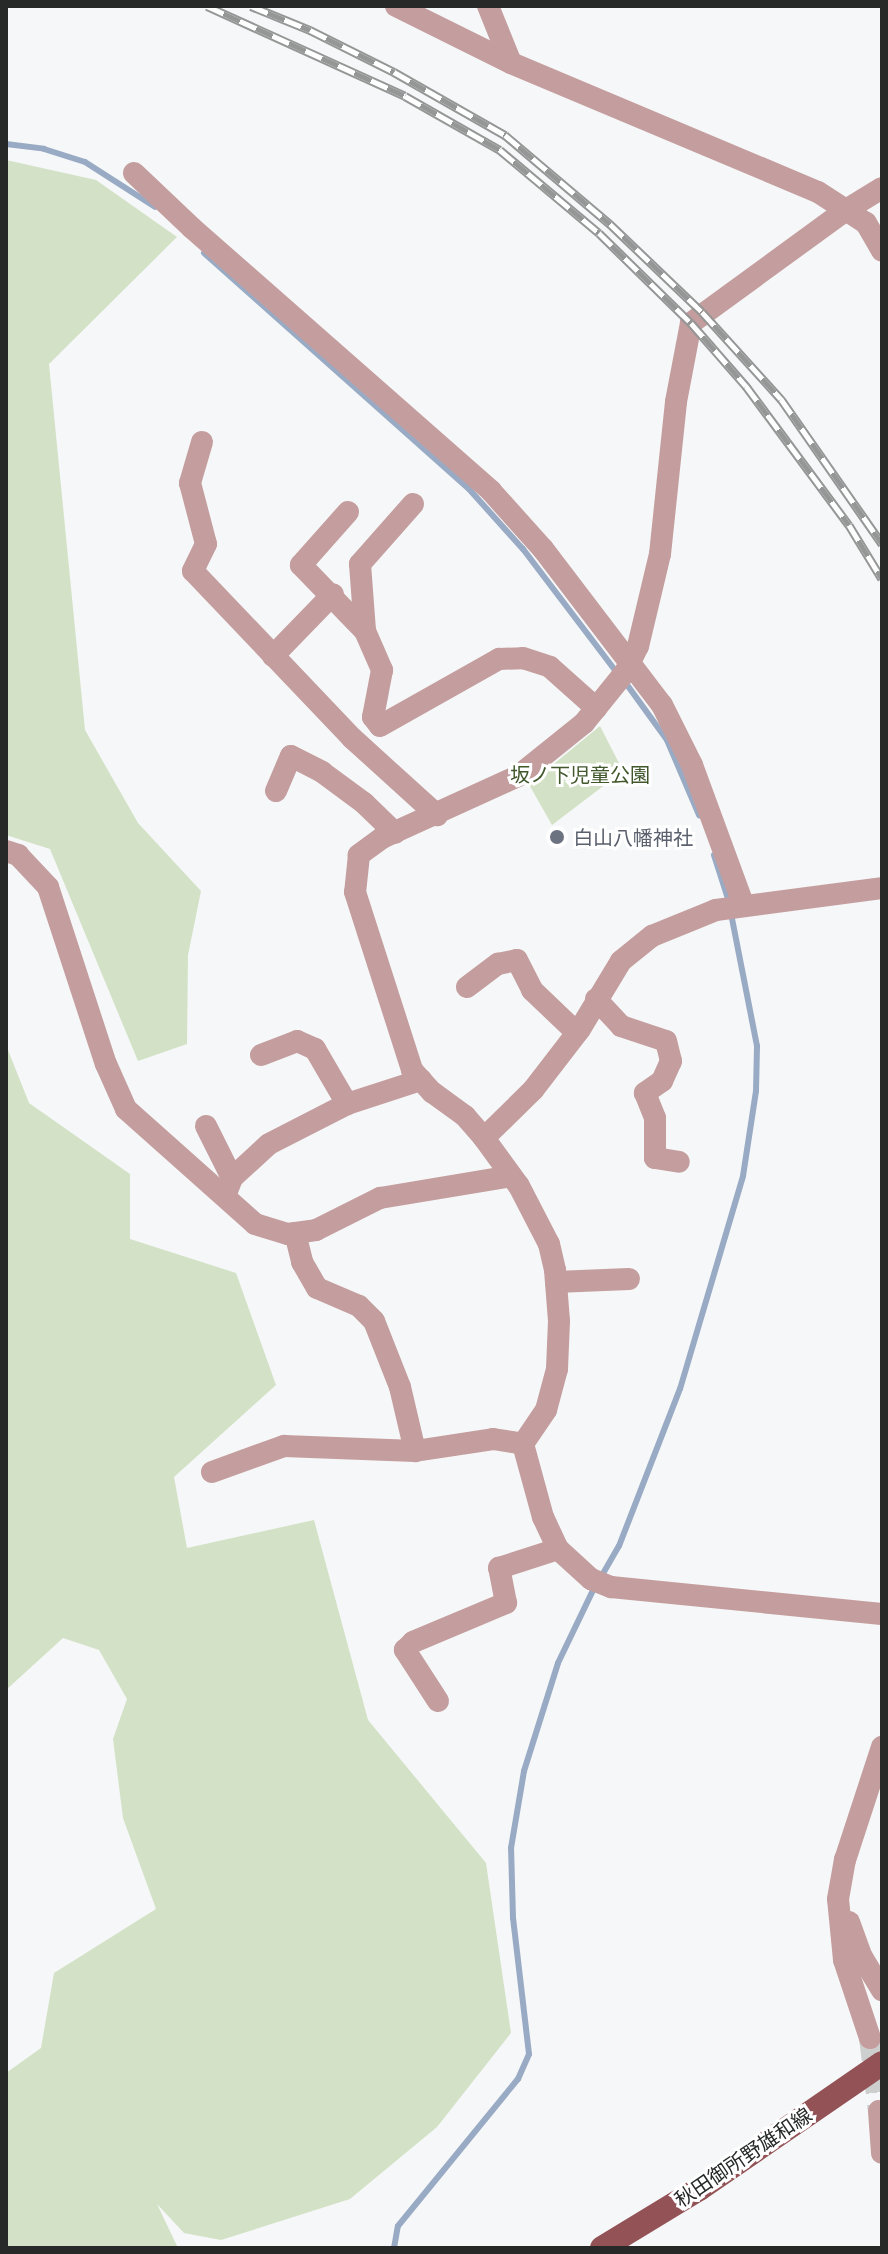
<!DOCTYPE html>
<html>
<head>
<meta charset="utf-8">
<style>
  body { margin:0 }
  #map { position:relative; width:888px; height:2254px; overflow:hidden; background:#f6f7f8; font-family:"Open Sans","Noto Sans JP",sans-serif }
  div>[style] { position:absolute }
  .green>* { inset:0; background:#d3e2c6 }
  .stream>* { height:6px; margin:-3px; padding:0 3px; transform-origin:3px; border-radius:3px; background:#99abc4 }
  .minor-tunnel>* { height:22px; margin-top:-11px; transform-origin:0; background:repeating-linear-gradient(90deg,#cdcece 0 22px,transparent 0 33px) }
  .minor>* { height:22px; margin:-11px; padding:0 11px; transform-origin:11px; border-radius:11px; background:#c49d9e }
  .major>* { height:24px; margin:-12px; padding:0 12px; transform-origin:12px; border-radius:12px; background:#935256 }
  .rail>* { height:9px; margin-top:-4.5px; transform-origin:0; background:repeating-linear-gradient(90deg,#fff 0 18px,#959696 0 36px); box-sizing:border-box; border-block:2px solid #959696 }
  .dots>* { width:22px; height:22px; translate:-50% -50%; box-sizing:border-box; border:4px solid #fff; border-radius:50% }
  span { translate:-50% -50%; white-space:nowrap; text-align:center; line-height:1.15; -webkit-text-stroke:6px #fff; paint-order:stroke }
  .park-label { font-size:20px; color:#41572c }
  .worship-label { font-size:20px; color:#5b616d }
  .left { translate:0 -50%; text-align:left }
  .street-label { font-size:20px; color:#272828 }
  .frame { position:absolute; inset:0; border:8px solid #272828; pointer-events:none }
</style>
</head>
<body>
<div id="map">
  <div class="green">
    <i style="clip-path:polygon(6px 160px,96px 180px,177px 237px,49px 364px,85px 730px,138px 823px,201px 891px,188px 955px,187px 1044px,138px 1061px,50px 849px,6px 835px)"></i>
    <i style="clip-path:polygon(600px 726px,623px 771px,552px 825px,527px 781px,544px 772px)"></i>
    <i style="clip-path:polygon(6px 1045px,29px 1103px,130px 1174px,130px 1239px,236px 1273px,276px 1385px,174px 1477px,187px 1548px,314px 1520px,368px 1720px,486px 1863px,511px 2033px,437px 2127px,350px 2199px,221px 2240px,184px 2233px,157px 2204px,178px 2248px,6px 2248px,6px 2073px,41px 2048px,54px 1973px,156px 1909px,123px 1818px,113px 1739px,127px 1699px,99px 1650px,63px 1638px,6px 1690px)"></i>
  </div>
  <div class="stream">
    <i style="left:6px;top:144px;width:38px;rotate:7deg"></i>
    <i style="left:44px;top:149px;width:43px;rotate:17.6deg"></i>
    <i style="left:85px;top:162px;width:83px;rotate:32.7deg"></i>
    <i style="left:204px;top:253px;width:353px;rotate:41.7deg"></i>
    <i style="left:468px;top:488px;width:82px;rotate:48deg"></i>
    <i style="left:523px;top:549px;width:157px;rotate:52.8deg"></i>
    <i style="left:625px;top:682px;width:72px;rotate:54.1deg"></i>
    <i style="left:667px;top:740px;width:82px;rotate:66.9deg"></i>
    <i style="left:714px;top:855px;width:49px;rotate:72.3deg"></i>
    <i style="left:601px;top:1577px;width:36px;rotate:-60deg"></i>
    <i style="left:619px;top:1546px;width:168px;rotate:-68.8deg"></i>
    <i style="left:680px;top:1389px;width:222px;rotate:-73.5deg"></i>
    <i style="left:743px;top:1176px;width:86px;rotate:-81.3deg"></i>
    <i style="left:756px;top:1091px;width:45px;rotate:-88.7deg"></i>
    <i style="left:757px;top:1046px;width:136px;rotate:-101.1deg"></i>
    <i style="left:394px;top:2248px;width:22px;rotate:-80deg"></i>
    <i style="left:398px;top:2226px;width:190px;rotate:-50.8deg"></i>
    <i style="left:518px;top:2079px;width:27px;rotate:-66deg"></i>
    <i style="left:529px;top:2054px;width:137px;rotate:-96.7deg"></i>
    <i style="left:513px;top:1918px;width:70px;rotate:-91.6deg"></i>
    <i style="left:511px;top:1848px;width:78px;rotate:-80.4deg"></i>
    <i style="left:524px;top:1771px;width:113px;rotate:-72.5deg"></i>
    <i style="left:558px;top:1663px;width:85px;rotate:-64.3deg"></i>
  </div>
  <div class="minor-tunnel">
    <i style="left:870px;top:2038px;width:74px;rotate:83deg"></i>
  </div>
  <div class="minor">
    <i style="left:396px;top:6px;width:128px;rotate:26.4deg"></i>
    <i style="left:511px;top:63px;width:333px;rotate:22.8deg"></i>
    <i style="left:818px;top:192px;width:57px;rotate:32.9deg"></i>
    <i style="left:866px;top:223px;width:32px;rotate:60deg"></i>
    <i style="left:488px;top:6px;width:61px;rotate:68deg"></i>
    <i style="left:134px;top:173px;width:80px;rotate:43.5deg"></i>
    <i style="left:192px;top:228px;width:398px;rotate:41.3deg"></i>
    <i style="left:491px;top:491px;width:78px;rotate:48.1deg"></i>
    <i style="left:543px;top:549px;width:196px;rotate:52.7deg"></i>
    <i style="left:662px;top:705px;width:67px;rotate:63.4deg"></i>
    <i style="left:692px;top:765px;width:150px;rotate:69.8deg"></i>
    <i style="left:882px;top:188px;width:42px;rotate:148.6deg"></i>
    <i style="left:846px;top:210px;width:192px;rotate:143.9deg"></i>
    <i style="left:691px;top:323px;width:80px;rotate:100.8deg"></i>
    <i style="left:676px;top:402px;width:153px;rotate:96deg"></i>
    <i style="left:660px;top:554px;width:95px;rotate:103.4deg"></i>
    <i style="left:638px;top:646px;width:28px;rotate:116deg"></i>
    <i style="left:626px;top:671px;width:67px;rotate:128.9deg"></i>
    <i style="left:584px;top:723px;width:85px;rotate:141.2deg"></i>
    <i style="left:518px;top:776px;width:149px;rotate:155.5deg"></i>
    <i style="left:382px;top:838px;width:29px;rotate:144deg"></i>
    <i style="left:359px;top:855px;width:37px;rotate:96deg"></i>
    <i style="left:355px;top:892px;width:187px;rotate:72.2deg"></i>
    <i style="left:412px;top:1070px;width:30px;rotate:48deg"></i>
    <i style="left:432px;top:1092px;width:41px;rotate:36deg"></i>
    <i style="left:465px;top:1116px;width:29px;rotate:49deg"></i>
    <i style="left:484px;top:1138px;width:59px;rotate:53.9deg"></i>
    <i style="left:519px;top:1186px;width:65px;rotate:62.7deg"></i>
    <i style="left:549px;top:1244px;width:27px;rotate:77deg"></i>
    <i style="left:555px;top:1270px;width:51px;rotate:85.5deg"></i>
    <i style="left:559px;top:1321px;width:48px;rotate:92.4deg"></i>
    <i style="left:557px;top:1369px;width:42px;rotate:105deg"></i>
    <i style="left:546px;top:1410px;width:41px;rotate:124.1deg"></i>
    <i style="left:523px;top:1444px;width:76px;rotate:74.7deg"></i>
    <i style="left:543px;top:1517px;width:35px;rotate:65deg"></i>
    <i style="left:558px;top:1549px;width:45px;rotate:42.3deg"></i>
    <i style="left:591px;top:1579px;width:22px;rotate:22deg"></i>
    <i style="left:611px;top:1587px;width:272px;rotate:5.7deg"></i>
    <i style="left:202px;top:442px;width:43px;rotate:106.3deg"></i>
    <i style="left:190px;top:483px;width:63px;rotate:75.3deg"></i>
    <i style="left:206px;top:544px;width:30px;rotate:116deg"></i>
    <i style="left:193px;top:571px;width:231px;rotate:46.4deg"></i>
    <i style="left:352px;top:738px;width:115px;rotate:42.2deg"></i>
    <i style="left:413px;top:504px;width:80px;rotate:131.5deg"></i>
    <i style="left:360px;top:564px;width:67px;rotate:85.7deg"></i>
    <i style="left:365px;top:631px;width:43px;rotate:66.4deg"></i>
    <i style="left:382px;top:670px;width:48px;rotate:100.8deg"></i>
    <i style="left:373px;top:717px;width:11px;rotate:52deg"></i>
    <i style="left:380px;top:726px;width:137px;rotate:-29.4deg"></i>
    <i style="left:499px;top:659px;width:24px;rotate:-2deg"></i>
    <i style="left:523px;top:658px;width:28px;rotate:18deg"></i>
    <i style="left:550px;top:667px;width:62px;rotate:41.7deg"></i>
    <i style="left:348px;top:512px;width:71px;rotate:131.6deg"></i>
    <i style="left:301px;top:565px;width:92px;rotate:45.9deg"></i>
    <i style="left:273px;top:656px;width:86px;rotate:-45.9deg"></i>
    <i style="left:276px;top:791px;width:38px;rotate:-67deg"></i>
    <i style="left:291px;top:756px;width:35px;rotate:27deg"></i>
    <i style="left:322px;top:772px;width:52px;rotate:36.4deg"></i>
    <i style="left:364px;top:803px;width:43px;rotate:44.1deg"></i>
    <i style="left:6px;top:851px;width:13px;rotate:18deg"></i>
    <i style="left:18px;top:855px;width:44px;rotate:46.8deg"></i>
    <i style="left:48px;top:887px;width:186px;rotate:71.9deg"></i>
    <i style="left:106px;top:1064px;width:49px;rotate:66deg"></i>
    <i style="left:126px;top:1109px;width:173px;rotate:41.7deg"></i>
    <i style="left:255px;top:1224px;width:34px;rotate:17deg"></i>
    <i style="left:288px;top:1234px;width:28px;rotate:-8deg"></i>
    <i style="left:316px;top:1230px;width:72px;rotate:-26.6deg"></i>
    <i style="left:380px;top:1198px;width:133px;rotate:-9.5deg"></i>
    <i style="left:467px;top:987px;width:39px;rotate:-37deg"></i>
    <i style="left:498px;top:964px;width:19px;rotate:-12deg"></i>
    <i style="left:517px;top:960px;width:34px;rotate:63deg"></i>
    <i style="left:532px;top:990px;width:62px;rotate:43.7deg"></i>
    <i style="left:596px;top:999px;width:37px;rotate:47deg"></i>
    <i style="left:621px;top:1026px;width:47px;rotate:18.4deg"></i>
    <i style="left:666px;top:1041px;width:21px;rotate:76deg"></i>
    <i style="left:671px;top:1061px;width:22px;rotate:114deg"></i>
    <i style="left:662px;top:1081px;width:21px;rotate:145deg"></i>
    <i style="left:645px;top:1093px;width:27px;rotate:68deg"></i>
    <i style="left:655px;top:1118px;width:40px;rotate:90deg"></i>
    <i style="left:655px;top:1158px;width:24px;rotate:9deg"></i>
    <i style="left:261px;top:1055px;width:39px;rotate:-21deg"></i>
    <i style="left:297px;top:1041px;width:20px;rotate:24deg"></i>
    <i style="left:315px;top:1049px;width:64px;rotate:59.8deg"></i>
    <i style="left:206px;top:1126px;width:58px;rotate:63.4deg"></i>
    <i style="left:232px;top:1178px;width:14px;rotate:111deg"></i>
    <i style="left:484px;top:1138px;width:69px;rotate:-44.4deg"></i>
    <i style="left:533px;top:1090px;width:77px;rotate:-52.4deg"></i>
    <i style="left:580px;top:1029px;width:79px;rotate:-58.9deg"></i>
    <i style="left:621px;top:961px;width:40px;rotate:-39deg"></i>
    <i style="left:652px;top:936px;width:69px;rotate:-22.1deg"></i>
    <i style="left:716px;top:910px;width:167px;rotate:-7.5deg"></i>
    <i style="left:232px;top:1178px;width:50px;rotate:-42.6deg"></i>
    <i style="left:269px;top:1144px;width:88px;rotate:-27.1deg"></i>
    <i style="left:347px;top:1104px;width:78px;rotate:-18deg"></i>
    <i style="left:295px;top:1233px;width:30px;rotate:76deg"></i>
    <i style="left:302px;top:1262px;width:30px;rotate:60deg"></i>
    <i style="left:317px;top:1288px;width:46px;rotate:23.2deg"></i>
    <i style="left:359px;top:1306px;width:21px;rotate:45deg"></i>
    <i style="left:374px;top:1321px;width:71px;rotate:68.5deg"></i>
    <i style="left:400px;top:1387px;width:66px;rotate:76.8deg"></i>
    <i style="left:556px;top:1282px;width:73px;rotate:-2.4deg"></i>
    <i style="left:212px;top:1472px;width:77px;rotate:-19.9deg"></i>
    <i style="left:284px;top:1446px;width:131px;rotate:2.2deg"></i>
    <i style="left:415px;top:1451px;width:79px;rotate:-8.7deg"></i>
    <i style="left:493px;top:1439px;width:30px;rotate:9deg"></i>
    <i style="left:438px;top:1701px;width:61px;rotate:-122.9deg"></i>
    <i style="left:405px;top:1650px;width:11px;rotate:-45deg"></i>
    <i style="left:413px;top:1642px;width:101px;rotate:-22.8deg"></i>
    <i style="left:506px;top:1603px;width:36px;rotate:-101deg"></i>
    <i style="left:499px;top:1568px;width:62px;rotate:-17.9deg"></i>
    <i style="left:849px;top:1922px;width:37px;rotate:70deg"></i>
    <i style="left:862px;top:1957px;width:39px;rotate:59deg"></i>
    <i style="left:870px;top:2038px;width:82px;rotate:-108.4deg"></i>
    <i style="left:844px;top:1960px;width:61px;rotate:-95.6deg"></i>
    <i style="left:838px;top:1899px;width:40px;rotate:-80deg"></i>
    <i style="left:845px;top:1860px;width:119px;rotate:-71.9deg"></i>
    <i style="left:879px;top:2111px;width:42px;rotate:85.9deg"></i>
  </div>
  <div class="major">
    <i style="left:602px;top:2248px;width:114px;rotate:-31.3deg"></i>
    <i style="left:699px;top:2189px;width:222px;rotate:-34.5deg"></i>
  </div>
  <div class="rail">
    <i style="left:207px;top:6px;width:217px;rotate:24.4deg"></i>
    <i style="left:405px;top:96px;width:109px;rotate:29.6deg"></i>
    <i style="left:500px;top:150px;width:129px;rotate:40deg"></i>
    <i style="left:599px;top:233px;width:129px;rotate:44.4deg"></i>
    <i style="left:691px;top:323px;width:84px;rotate:48.9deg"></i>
    <i style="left:746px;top:386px;width:173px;rotate:53.5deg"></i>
    <i style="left:849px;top:525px;width:63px;rotate:58.6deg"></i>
    <i style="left:251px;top:6px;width:64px;rotate:22.1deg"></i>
    <i style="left:310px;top:30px;width:94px;rotate:26.6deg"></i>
    <i style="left:394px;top:72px;width:128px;rotate:29.6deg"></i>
    <i style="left:505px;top:135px;width:138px;rotate:40.3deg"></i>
    <i style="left:610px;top:224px;width:127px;rotate:43.7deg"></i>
    <i style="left:702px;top:312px;width:118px;rotate:47.8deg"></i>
    <i style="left:781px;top:399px;width:177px;rotate:55.1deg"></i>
  </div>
  <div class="dots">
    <i style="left:557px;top:837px;background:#6b7280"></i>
  </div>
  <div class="park-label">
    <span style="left:580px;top:774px">坂ノ下児童公園</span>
  </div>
  <div class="worship-label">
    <span class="left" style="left:573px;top:837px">白山八幡神社</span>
  </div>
  <div class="street-label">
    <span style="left:743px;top:2157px;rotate:-34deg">秋田御所野雄和線</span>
  </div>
  <div class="frame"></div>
</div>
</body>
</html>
